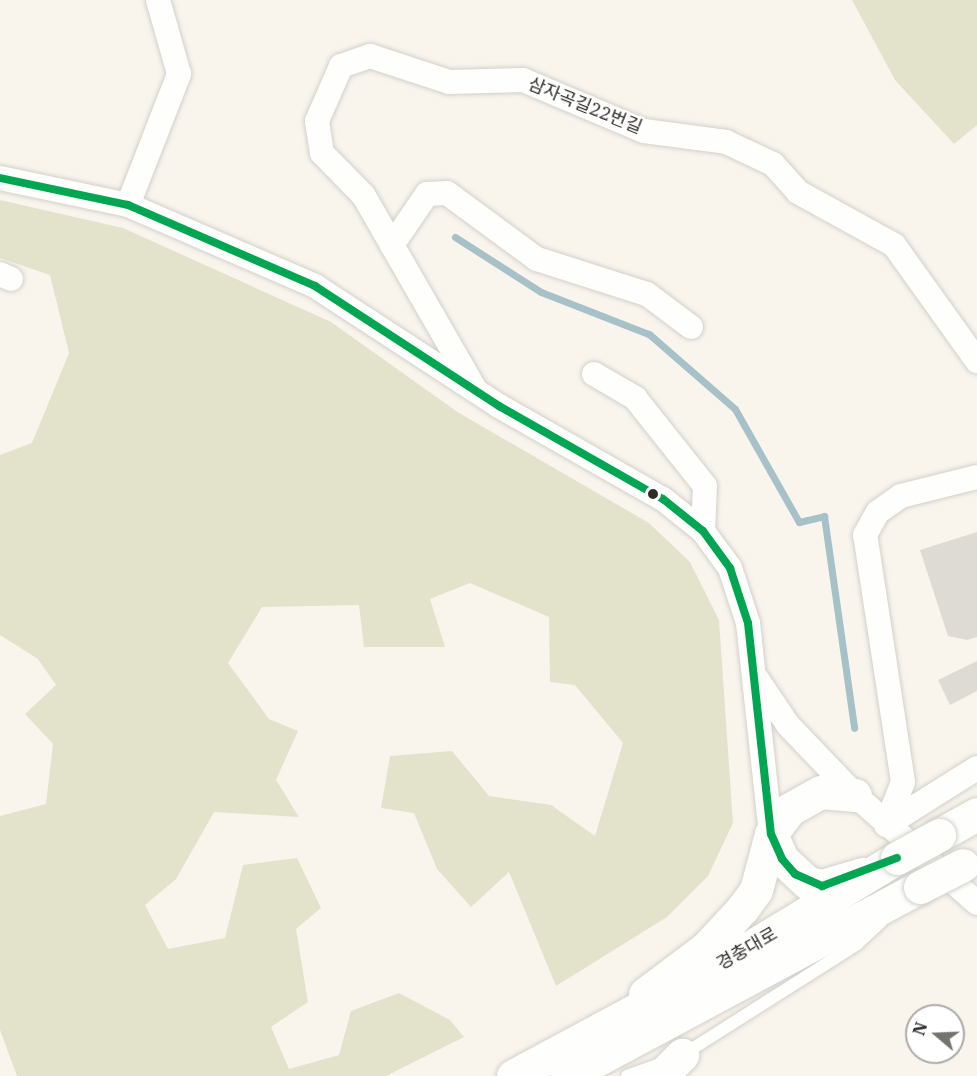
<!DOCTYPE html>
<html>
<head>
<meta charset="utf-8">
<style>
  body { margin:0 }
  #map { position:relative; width:977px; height:1076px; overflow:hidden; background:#f9f5ed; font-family:"IBM Plex Serif","Noto Sans KR",serif }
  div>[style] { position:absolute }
  .green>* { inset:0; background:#e3e2cb }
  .stream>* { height:7px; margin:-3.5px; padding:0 3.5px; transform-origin:3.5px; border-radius:3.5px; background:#a6c1c7 }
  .building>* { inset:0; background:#dedbd5 }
  .roads { filter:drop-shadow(0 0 2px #d3d0ca) drop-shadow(0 0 2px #d3d0ca) }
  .lane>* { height:12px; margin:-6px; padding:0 6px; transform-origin:6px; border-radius:6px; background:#fefefc }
  .street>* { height:24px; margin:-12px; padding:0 12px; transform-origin:12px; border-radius:12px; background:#fefefc }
  .secondary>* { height:33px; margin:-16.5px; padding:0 16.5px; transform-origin:16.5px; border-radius:16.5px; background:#fefefc }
  .primary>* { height:33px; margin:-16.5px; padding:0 16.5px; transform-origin:16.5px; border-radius:16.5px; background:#fefefc }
  .bridges { filter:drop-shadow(0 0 2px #d3d0ca) drop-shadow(0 0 2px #d3d0ca) }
  .primary-bridge>* { height:33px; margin:-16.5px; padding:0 16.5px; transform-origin:16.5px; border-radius:16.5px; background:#fefefc }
  .bus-1>* { height:8px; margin:-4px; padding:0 4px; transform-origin:4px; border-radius:4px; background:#00a651 }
  .dots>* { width:16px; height:16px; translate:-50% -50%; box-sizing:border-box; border:3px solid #fff; border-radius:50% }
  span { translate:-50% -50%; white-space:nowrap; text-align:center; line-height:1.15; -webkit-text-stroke:4.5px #fff; paint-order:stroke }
  .street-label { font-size:18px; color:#302d28 }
  .north { position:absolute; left:905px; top:1004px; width:60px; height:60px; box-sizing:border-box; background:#fff; border:2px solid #acaba9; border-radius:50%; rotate:289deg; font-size:16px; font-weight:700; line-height:24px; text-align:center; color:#302d28 }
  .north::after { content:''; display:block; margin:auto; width:21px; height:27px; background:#76736d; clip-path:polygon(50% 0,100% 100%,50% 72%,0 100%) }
</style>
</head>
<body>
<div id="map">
  <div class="green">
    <i style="clip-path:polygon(852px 0,977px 0,977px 125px,954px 144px,895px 80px)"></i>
    <i style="clip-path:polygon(0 200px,123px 228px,331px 322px,459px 413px,649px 523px,690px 562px,719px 620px,733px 823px,708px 876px,667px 917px,556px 986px,509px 872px,471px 907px,437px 869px,414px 813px,381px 808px,390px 756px,452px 751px,489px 796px,551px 805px,595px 836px,623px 743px,575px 685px,550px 682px,549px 617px,470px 583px,430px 599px,445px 647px,364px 647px,359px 605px,262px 607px,228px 663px,269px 719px,298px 731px,276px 780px,299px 817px,214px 812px,176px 879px,145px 905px,168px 949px,225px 938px,243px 865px,297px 858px,321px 908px,296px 929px,308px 1002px,271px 1027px,289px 1069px,339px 1055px,351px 1011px,399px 993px,450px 1020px,464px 1037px,386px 1076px,17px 1076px,0 1030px,0 816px,46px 804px,53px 744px,25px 714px,56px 685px,38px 659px,0 635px,0 455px,32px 443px,69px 353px,50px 275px,0 258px)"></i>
  </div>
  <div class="stream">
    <i style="left:455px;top:237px;width:102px;rotate:32.6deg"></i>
    <i style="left:541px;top:292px;width:116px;rotate:21.3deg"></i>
    <i style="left:649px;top:334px;width:114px;rotate:41.1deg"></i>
    <i style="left:735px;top:409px;width:130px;rotate:60.5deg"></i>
    <i style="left:799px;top:522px;width:26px;rotate:-13deg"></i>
    <i style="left:824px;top:516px;width:214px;rotate:81.9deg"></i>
  </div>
  <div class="building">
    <i style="clip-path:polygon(977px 532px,977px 637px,967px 640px,948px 636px,920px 550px)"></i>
    <i style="clip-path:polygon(977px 661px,977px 691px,950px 705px,938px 680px)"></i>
  </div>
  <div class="roads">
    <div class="lane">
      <i style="left:684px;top:1054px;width:205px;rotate:-32.4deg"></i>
      <i style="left:857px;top:944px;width:33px;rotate:-43deg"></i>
      <i style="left:627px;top:1076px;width:37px;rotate:-20deg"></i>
    </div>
    <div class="street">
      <i style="left:0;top:178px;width:131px;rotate:11.9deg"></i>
      <i style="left:128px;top:205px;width:204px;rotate:23.4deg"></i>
      <i style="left:315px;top:286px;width:220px;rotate:33.1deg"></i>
      <i style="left:499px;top:406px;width:189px;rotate:29.6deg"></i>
      <i style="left:663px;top:499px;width:51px;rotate:38.7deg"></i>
      <i style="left:703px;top:531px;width:46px;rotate:53.9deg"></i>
      <i style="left:730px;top:568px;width:58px;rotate:71.9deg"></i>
      <i style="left:748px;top:623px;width:212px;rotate:83.8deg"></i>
      <i style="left:128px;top:205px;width:141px;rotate:-68.7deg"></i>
      <i style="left:179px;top:74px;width:77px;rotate:-105.8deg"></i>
      <i style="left:392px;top:245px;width:62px;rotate:-55.5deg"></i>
      <i style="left:427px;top:194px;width:20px;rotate:-3deg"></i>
      <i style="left:447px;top:193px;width:112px;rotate:36.3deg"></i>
      <i style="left:537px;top:259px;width:115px;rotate:17.7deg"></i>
      <i style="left:647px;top:294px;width:55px;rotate:36.9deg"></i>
      <i style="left:0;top:274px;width:12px;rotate:24deg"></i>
      <i style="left:594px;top:374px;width:48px;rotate:30.3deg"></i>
      <i style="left:635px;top:398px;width:112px;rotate:51.5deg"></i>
      <i style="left:705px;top:486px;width:45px;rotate:92.5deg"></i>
      <i style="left:476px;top:391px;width:225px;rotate:-119.9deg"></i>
      <i style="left:364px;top:196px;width:60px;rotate:-134.3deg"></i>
      <i style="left:322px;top:153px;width:32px;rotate:-99deg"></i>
      <i style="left:317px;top:121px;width:60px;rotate:-66.4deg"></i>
      <i style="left:341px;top:66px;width:31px;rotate:-19deg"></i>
      <i style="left:370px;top:56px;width:83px;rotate:18.2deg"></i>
      <i style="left:449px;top:82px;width:74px;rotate:-1.5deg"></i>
      <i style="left:523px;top:80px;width:131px;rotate:22.9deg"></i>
      <i style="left:644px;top:131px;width:83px;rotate:7.6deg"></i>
      <i style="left:726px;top:142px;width:52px;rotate:25.1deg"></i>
      <i style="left:773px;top:164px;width:38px;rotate:48deg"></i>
      <i style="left:798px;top:192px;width:110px;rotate:28.9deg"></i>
      <i style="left:894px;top:245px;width:143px;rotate:54.4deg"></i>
      <i style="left:757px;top:679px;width:55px;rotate:56deg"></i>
      <i style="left:788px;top:725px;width:97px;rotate:46.3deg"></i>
      <i style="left:855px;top:795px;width:163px;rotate:41.5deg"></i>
      <i style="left:888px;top:824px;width:105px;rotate:-32.2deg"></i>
      <i style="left:886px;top:825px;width:46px;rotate:-68.4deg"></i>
      <i style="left:903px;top:782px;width:250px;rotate:-98.7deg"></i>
      <i style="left:865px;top:535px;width:26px;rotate:-61deg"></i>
      <i style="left:878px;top:512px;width:28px;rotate:-35deg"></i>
      <i style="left:901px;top:496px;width:78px;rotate:-14deg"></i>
    </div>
    <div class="secondary">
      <i style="left:771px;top:834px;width:27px;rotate:66deg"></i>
      <i style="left:782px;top:859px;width:35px;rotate:43deg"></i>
      <i style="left:808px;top:883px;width:14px;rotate:12deg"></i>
      <i style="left:822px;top:886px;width:42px;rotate:-16.7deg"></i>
      <i style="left:645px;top:994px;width:76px;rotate:-37deg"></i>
      <i style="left:706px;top:948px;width:54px;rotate:-47.2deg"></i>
      <i style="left:743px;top:908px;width:22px;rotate:-54deg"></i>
      <i style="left:756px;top:890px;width:58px;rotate:-75deg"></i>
      <i style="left:771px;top:834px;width:31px;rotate:-53deg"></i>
      <i style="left:790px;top:809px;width:35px;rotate:-29deg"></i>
      <i style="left:821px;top:792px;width:34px;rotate:5deg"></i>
      <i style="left:661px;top:1076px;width:30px;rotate:-45deg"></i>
    </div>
    <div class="primary">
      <i style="left:939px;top:835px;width:43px;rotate:-28.9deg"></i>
      <i style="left:513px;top:1076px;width:251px;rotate:-28.3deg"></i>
      <i style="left:734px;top:957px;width:191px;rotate:-31.3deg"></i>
      <i style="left:567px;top:1076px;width:400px;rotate:-28.2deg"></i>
    </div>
  </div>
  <div class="bridges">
    <div class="primary-bridge">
      <i style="left:897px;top:858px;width:48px;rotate:-28.7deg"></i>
      <i style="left:920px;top:887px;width:48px;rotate:-27.1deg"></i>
    </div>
  </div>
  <div class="bus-1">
    <i style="left:0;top:178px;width:131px;rotate:11.9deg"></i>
    <i style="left:128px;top:205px;width:204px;rotate:23.4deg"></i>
    <i style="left:315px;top:286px;width:220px;rotate:33.1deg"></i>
    <i style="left:499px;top:406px;width:189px;rotate:29.6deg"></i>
    <i style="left:663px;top:499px;width:51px;rotate:38.7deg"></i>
    <i style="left:703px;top:531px;width:46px;rotate:53.9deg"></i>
    <i style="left:730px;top:568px;width:58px;rotate:71.9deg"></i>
    <i style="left:748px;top:623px;width:212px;rotate:83.8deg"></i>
    <i style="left:771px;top:834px;width:27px;rotate:66deg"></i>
    <i style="left:782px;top:859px;width:20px;rotate:49deg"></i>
    <i style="left:795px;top:874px;width:30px;rotate:24deg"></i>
    <i style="left:822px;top:886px;width:80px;rotate:-20.5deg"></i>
  </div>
  <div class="dots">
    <i style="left:653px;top:494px;background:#302d28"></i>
  </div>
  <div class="street-label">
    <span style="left:585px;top:106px;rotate:22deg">삼자곡길22번길</span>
    <span style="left:747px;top:949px;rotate:-30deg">경충대로</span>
  </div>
  <div class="north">N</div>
</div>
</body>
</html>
